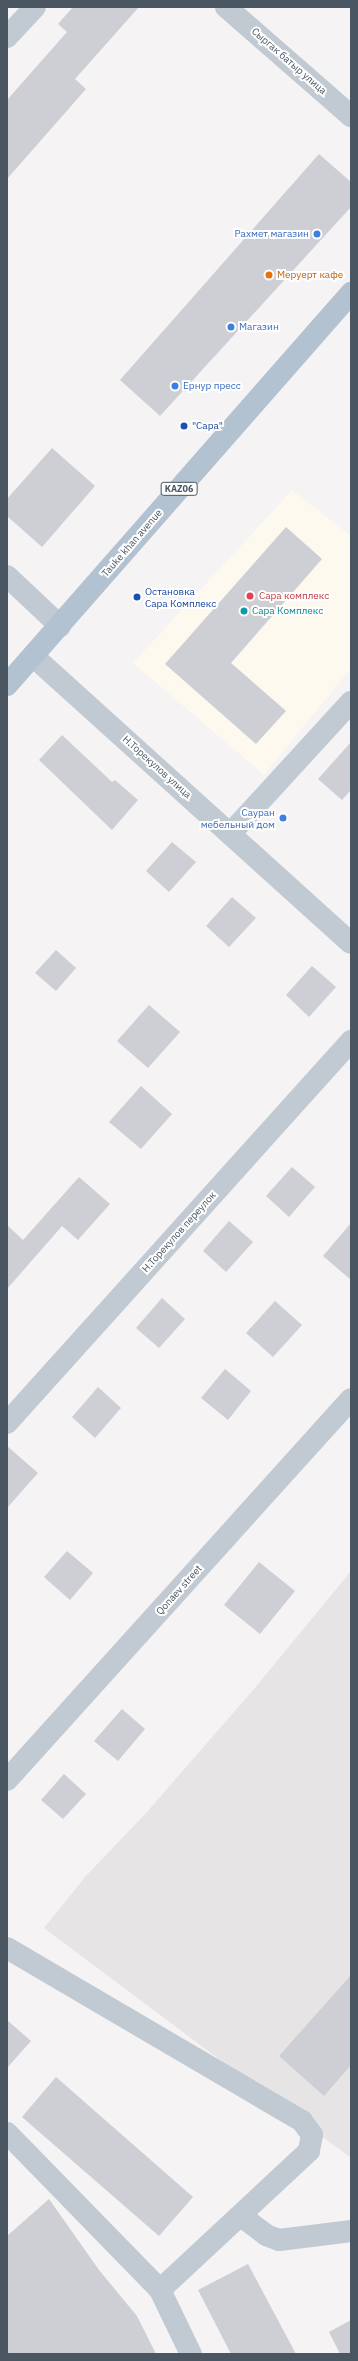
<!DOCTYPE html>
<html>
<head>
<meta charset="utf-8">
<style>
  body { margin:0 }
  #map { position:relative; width:358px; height:2361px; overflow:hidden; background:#f5f3f3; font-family:"IBM Plex Sans",sans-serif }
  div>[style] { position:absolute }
  .commercial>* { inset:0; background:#fdf9ef }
  .education>* { inset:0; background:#e6e4e5 }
  .building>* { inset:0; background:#cdcfd5 }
  .minor>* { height:22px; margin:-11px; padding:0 11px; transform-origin:11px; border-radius:11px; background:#c1cad2 }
  .major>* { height:22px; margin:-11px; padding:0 11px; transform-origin:11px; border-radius:11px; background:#b3c2d1 }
  .dots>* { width:11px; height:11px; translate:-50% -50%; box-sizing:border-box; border:2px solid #fff; border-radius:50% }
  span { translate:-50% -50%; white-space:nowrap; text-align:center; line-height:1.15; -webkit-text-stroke:4px #fff; paint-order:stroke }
  .shield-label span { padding:1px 3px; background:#fff; border:1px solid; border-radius:3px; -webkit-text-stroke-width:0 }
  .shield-label { font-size:9px; color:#4a5661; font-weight:700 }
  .street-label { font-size:10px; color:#4a5661 }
  .shop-label { font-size:10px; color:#366cbe }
  .right { translate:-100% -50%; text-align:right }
  .left { translate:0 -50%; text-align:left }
  .food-label { font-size:10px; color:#c56008 }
  .transit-label { font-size:10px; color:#164399 }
  .health-label { font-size:10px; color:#be3a42 }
  .culture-label { font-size:10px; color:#0d838f }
  .frame { position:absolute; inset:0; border:8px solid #4a5661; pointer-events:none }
</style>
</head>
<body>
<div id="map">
  <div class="commercial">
    <i style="clip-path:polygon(292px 490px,351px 536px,351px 668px,264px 775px,133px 663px)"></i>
  </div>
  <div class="education">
    <i style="clip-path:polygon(351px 1571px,351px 2158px,44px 1928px,85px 1877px,147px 1812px,254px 1689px)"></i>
  </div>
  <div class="building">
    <i style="clip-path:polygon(73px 7px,139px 7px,75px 79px,86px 89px,7px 179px,7px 100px,67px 32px,58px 24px)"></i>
    <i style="clip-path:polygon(319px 154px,351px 182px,351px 207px,160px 416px,120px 380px)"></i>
    <i style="clip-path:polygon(52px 448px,95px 486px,42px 547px,7px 516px,7px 499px)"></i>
    <i style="clip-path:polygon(286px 527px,322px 559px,231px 663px,286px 711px,256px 744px,165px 664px)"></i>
    <i style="clip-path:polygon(62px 735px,112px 782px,115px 780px,138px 800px,112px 830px,39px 760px)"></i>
    <i style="clip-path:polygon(351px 742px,351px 790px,342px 800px,318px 779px)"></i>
    <i style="clip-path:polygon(172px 842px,196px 862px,169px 892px,146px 871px)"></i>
    <i style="clip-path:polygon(232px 897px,256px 918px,229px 947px,206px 926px)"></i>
    <i style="clip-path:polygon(56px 950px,76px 968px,56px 991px,35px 973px)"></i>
    <i style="clip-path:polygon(312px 966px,336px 987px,309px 1017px,286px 995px)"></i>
    <i style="clip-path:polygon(149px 1005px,180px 1032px,148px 1068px,117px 1041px)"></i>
    <i style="clip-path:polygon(141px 1086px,172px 1114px,141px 1149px,109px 1122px)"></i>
    <i style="clip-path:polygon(292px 1167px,315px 1187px,289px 1217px,266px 1196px)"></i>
    <i style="clip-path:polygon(79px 1177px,110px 1204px,78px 1240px,62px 1226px,7px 1289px,7px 1225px,23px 1240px)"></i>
    <i style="clip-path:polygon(229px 1221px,253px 1242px,226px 1272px,203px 1251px)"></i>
    <i style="clip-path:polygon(351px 1223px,351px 1280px,323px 1256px)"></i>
    <i style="clip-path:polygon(162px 1298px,185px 1319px,159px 1348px,136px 1328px)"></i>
    <i style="clip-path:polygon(275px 1301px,302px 1325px,273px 1357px,246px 1333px)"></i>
    <i style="clip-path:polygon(225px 1369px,251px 1391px,228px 1420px,201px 1398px)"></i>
    <i style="clip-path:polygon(98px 1387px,121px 1408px,95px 1438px,72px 1417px)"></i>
    <i style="clip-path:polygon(7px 1446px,38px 1473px,7px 1508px)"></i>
    <i style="clip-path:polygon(67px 1551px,93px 1573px,70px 1600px,44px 1577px)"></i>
    <i style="clip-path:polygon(259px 1562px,295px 1591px,260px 1634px,224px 1605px)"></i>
    <i style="clip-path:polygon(122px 1709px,145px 1729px,118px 1761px,94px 1741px)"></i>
    <i style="clip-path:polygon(64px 1774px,86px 1794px,63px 1819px,41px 1800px)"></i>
    <i style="clip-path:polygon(351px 1975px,351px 2065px,324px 2096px,279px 2056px)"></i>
    <i style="clip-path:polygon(7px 2020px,31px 2041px,7px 2068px)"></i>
    <i style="clip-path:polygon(56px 2077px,193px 2197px,159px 2236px,22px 2117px)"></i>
    <i style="clip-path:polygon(49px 2199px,99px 2270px,137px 2316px,156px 2354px,7px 2354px,7px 2236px)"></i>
    <i style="clip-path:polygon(248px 2264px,296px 2354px,231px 2354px,198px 2290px)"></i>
    <i style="clip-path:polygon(351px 2320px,351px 2354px,340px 2354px,329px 2332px)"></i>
  </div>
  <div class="minor">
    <i style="left:226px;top:7px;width:166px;rotate:41.1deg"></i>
    <i style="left:7px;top:37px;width:41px;rotate:-47deg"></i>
    <i style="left:7px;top:576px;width:73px;rotate:43.3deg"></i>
    <i style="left:33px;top:656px;width:428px;rotate:42.1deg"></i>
    <i style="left:230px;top:834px;width:179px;rotate:-47.5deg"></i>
    <i style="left:7px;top:1423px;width:514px;rotate:-48deg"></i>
    <i style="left:7px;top:1780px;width:513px;rotate:-47.92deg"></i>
    <i style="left:7px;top:1948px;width:342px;rotate:30.4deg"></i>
    <i style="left:302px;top:2121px;width:17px;rotate:54deg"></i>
    <i style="left:312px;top:2135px;width:16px;rotate:101deg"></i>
    <i style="left:309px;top:2151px;width:204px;rotate:137deg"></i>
    <i style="left:7px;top:2133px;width:219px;rotate:45.7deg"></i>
    <i style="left:160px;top:2290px;width:71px;rotate:64.2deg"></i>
    <i style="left:241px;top:2216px;width:31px;rotate:37deg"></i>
    <i style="left:266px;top:2235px;width:14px;rotate:21deg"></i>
    <i style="left:279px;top:2240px;width:73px;rotate:-7.1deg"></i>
  </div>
  <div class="major">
    <i style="left:7px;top:685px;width:522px;rotate:-48.73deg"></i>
  </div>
  <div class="dots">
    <i style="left:317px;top:234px;background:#3f7fe0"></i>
    <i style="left:269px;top:275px;background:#e8710a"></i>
    <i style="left:231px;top:327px;background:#3f7fe0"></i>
    <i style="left:175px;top:386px;background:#3f7fe0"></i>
    <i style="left:184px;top:426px;background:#1a4fb4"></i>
    <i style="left:250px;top:596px;background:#e0444e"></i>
    <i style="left:137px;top:597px;background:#1a4fb4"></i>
    <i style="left:244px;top:611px;background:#0f9aa8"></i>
    <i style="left:283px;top:818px;background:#3f7fe0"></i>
  </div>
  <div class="shield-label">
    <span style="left:179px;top:489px">KАZ06</span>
  </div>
  <div class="street-label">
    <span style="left:289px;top:61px;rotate:41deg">Сыргак батыр улица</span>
    <span style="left:132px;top:543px;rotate:-49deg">Tauke khan avenue</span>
    <span style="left:157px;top:767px;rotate:42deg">Н.Торекулов улица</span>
    <span style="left:179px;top:1232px;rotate:-48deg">Н.Торекулов переулок</span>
    <span style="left:179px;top:1590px;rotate:-48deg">Qonaev street</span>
  </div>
  <div class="shop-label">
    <span class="right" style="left:309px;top:234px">Рахмет магазин</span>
    <span class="left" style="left:239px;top:327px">Магазин</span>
    <span class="left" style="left:183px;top:386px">Ернур пресс</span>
    <span class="right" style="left:275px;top:818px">Сауран<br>мебельный дом</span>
  </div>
  <div class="food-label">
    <span class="left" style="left:277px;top:275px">Меруерт кафе</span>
  </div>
  <div class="transit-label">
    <span class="left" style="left:192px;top:426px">"Сара"</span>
    <span class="left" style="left:145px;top:597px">Остановка<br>Сара Комплекс</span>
  </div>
  <div class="health-label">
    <span class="left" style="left:259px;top:596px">Сара комплекс</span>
  </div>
  <div class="culture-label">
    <span class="left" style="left:252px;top:611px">Сара Комплекс</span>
  </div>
  <div class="frame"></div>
</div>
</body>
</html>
